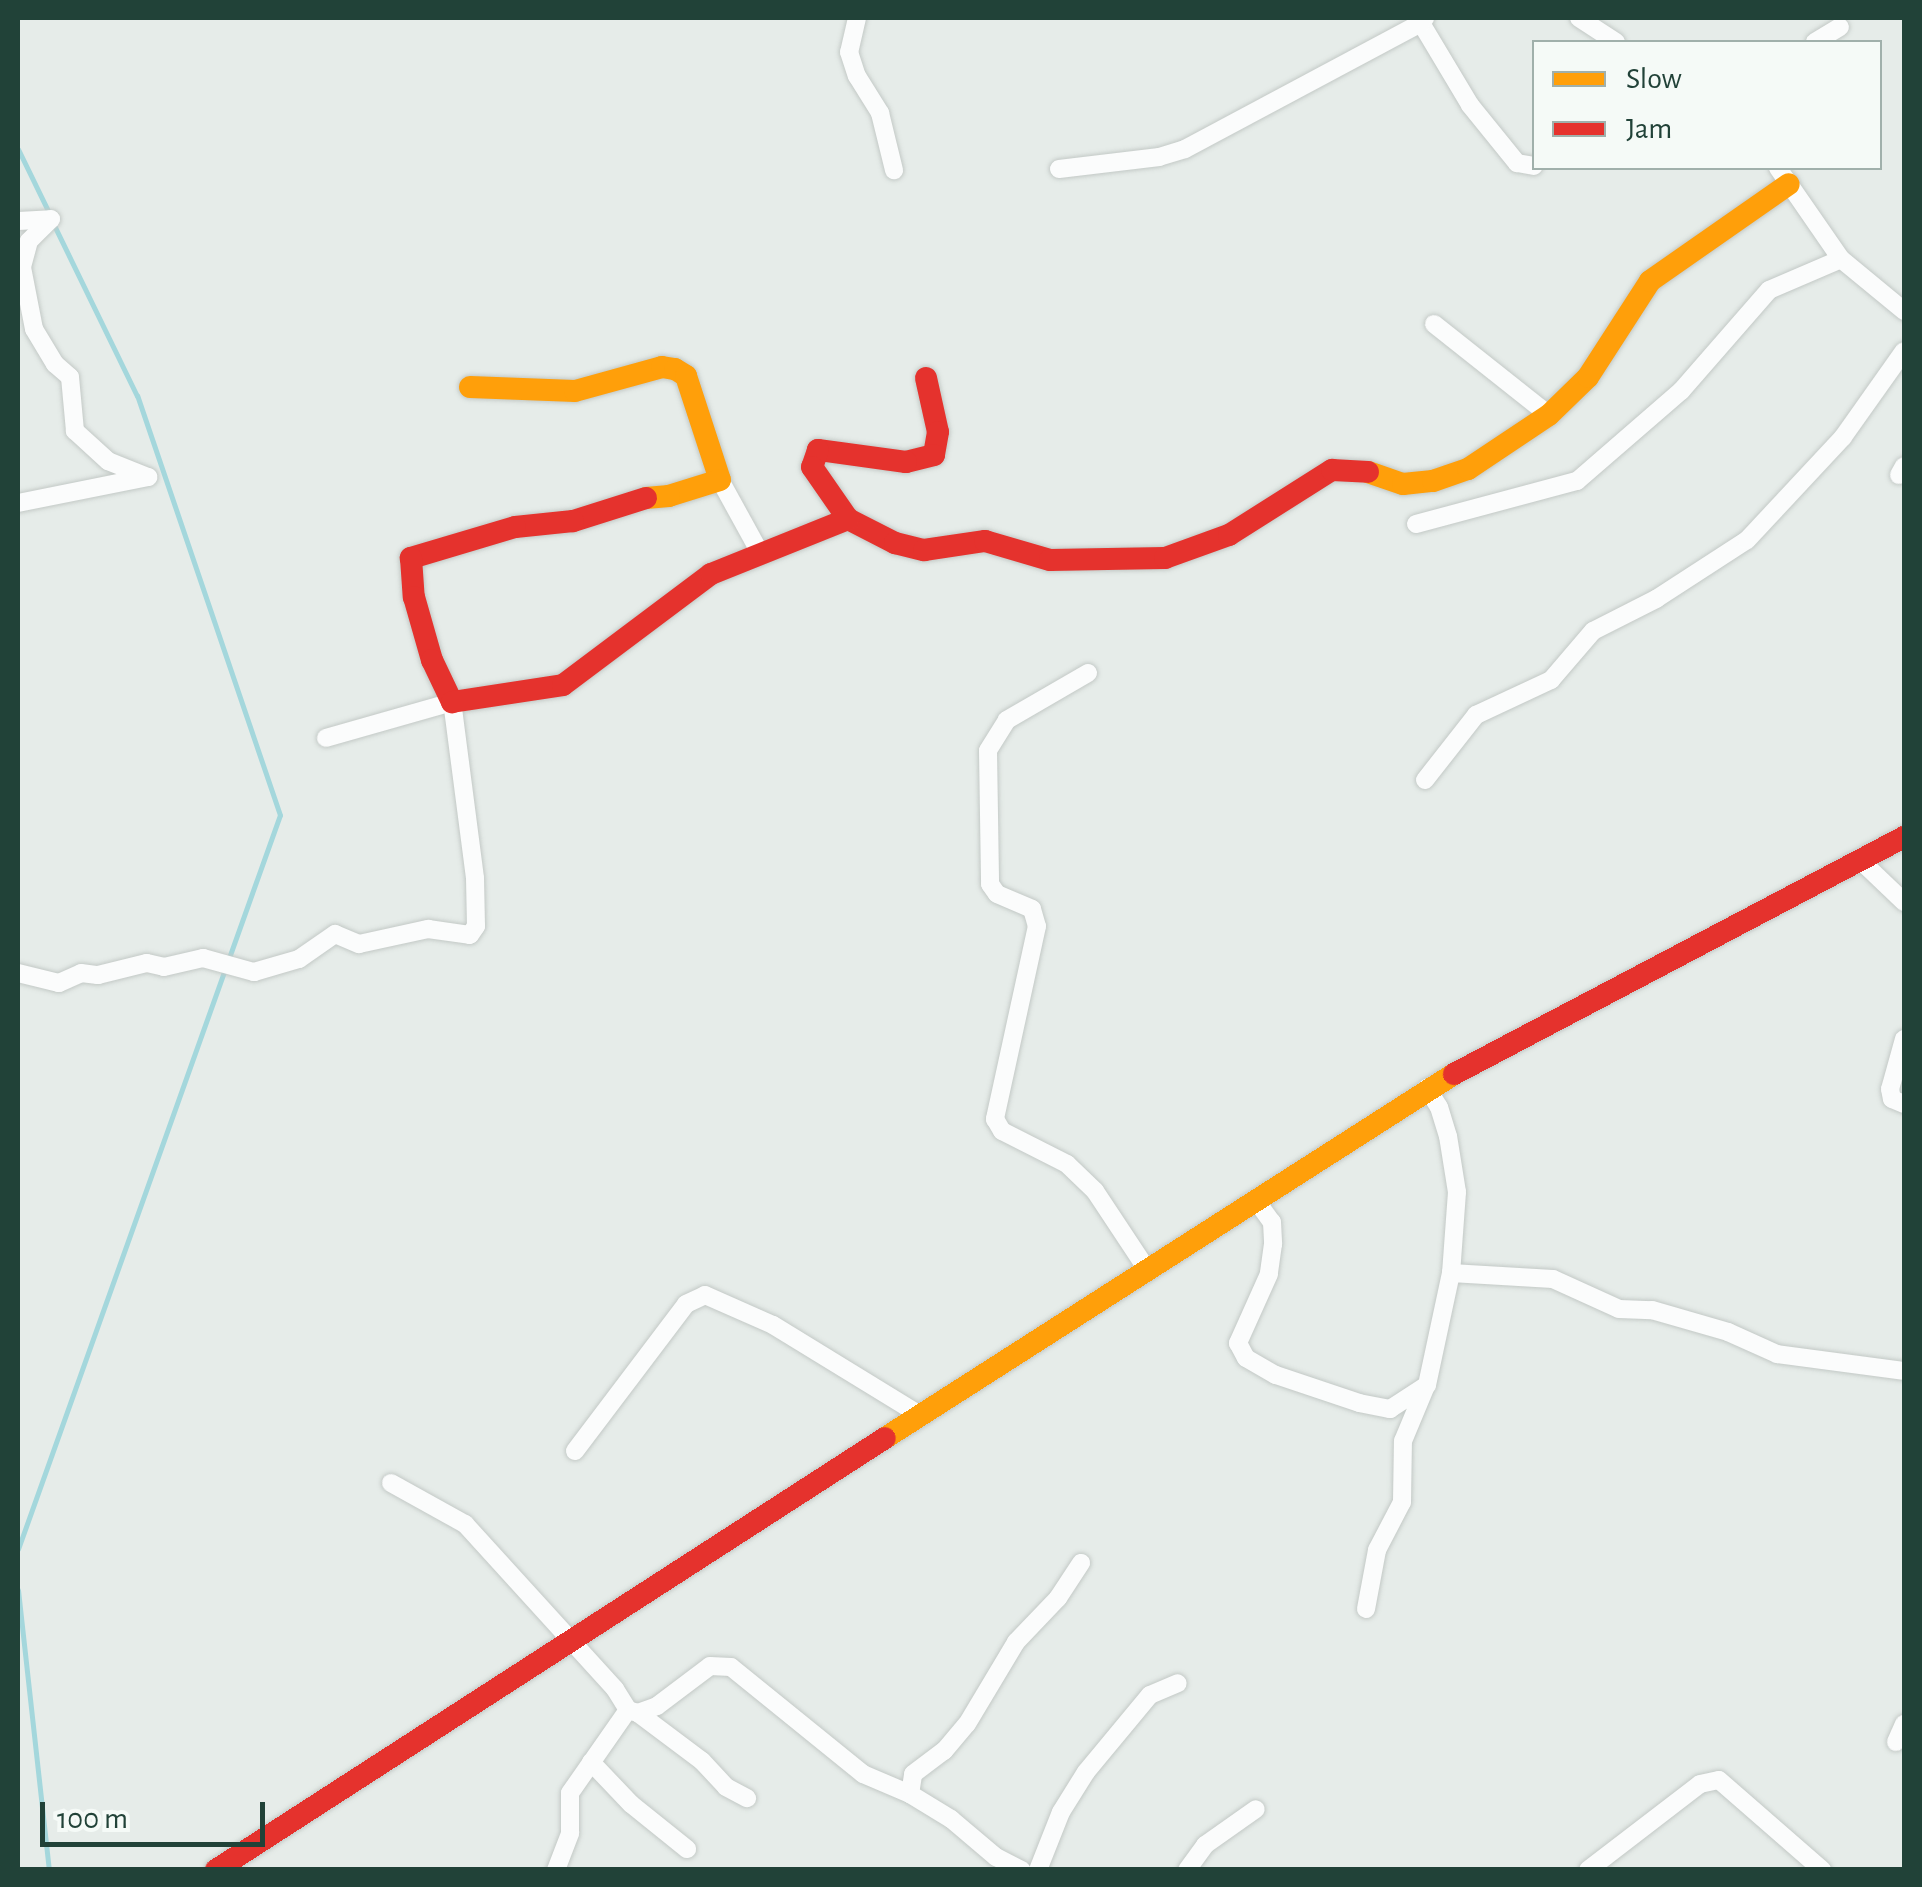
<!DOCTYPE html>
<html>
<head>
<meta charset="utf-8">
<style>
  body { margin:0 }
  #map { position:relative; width:1922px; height:1887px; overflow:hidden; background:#e6ece9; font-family:"Alegreya Sans",sans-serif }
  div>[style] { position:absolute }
  .stream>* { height:5px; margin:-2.5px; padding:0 2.5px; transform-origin:2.5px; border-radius:2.5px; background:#a4d7dc }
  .roads { filter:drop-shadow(0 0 2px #c3c9c6) drop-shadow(0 0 2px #c3c9c6) }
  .street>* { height:18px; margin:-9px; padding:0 9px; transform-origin:9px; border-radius:9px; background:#fbfcfc }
  .slow>* { height:22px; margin:-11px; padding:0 11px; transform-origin:11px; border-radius:11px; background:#ff9f0a }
  .jam>* { height:22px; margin:-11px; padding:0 11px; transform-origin:11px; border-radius:11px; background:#e5322d }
  span { translate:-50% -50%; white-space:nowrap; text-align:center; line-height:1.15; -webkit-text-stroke:9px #f5faf7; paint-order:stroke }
  .frame { position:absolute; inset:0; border:20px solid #214238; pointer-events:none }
  .legend { position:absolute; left:1532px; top:40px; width:350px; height:130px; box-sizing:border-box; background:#f5faf7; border:2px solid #a0b0ab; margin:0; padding:12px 18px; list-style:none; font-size:30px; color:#214238 }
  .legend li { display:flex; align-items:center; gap:20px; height:50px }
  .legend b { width:50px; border:2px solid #a0b0ab }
  .scale { position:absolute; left:40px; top:1802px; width:225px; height:45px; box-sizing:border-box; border:5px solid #214238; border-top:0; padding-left:12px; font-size:30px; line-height:35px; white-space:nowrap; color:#214238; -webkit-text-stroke:8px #f5faf7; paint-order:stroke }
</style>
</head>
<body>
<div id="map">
  <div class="stream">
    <i style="left:18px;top:149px;width:73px;rotate:64.1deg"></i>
    <i style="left:18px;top:1549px;width:779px;rotate:-70.36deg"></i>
    <i style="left:280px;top:815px;width:443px;rotate:-108.8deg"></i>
    <i style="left:137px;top:396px;width:190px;rotate:-115.9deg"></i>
    <i style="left:18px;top:1590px;width:282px;rotate:83.7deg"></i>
  </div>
  <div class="roads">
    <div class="street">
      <i style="left:857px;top:18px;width:35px;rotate:103deg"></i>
      <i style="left:849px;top:52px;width:25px;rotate:72deg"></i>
      <i style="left:857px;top:76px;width:44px;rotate:58.1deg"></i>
      <i style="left:880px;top:113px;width:59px;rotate:76.2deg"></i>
      <i style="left:1425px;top:18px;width:6px;rotate:129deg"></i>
      <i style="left:1421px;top:23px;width:96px;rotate:59.1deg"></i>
      <i style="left:1470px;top:105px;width:75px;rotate:51deg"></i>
      <i style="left:1517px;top:163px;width:17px;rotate:10deg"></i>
      <i style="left:1579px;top:18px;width:44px;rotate:33deg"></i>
      <i style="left:1815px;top:42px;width:29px;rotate:-31deg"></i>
      <i style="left:1778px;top:168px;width:111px;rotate:55.3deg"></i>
      <i style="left:1841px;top:259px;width:82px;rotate:39.5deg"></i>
      <i style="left:1059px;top:169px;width:101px;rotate:-6.8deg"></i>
      <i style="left:1159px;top:157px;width:27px;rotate:-17deg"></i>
      <i style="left:1185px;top:149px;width:268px;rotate:-28.1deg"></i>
      <i style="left:18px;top:221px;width:33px;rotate:-3deg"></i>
      <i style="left:1434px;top:324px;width:147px;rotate:38.4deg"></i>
      <i style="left:1899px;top:475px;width:10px;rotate:-61deg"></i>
      <i style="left:720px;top:480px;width:81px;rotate:61.2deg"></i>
      <i style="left:18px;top:503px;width:133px;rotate:-11.3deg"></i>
      <i style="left:148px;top:477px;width:43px;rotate:-158.2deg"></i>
      <i style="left:108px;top:461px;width:45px;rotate:-137.7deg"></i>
      <i style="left:75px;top:431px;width:54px;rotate:-95.3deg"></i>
      <i style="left:70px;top:377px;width:20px;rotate:-139deg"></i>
      <i style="left:55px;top:364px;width:41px;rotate:-121deg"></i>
      <i style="left:34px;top:329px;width:63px;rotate:-101deg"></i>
      <i style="left:22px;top:267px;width:27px;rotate:-75deg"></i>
      <i style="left:29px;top:241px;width:31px;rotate:-45deg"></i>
      <i style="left:1416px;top:524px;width:167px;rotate:-15deg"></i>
      <i style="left:1577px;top:481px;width:138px;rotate:-40.9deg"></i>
      <i style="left:1681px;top:391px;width:134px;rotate:-48.9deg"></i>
      <i style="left:1769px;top:290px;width:78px;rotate:-23.3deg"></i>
      <i style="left:1088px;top:673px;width:94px;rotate:149.9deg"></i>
      <i style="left:1007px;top:720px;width:36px;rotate:122deg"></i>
      <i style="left:988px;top:751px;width:133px;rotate:89.1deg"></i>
      <i style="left:990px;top:884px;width:12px;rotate:55deg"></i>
      <i style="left:997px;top:894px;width:38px;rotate:23deg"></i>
      <i style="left:1032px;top:909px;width:18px;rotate:74deg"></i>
      <i style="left:1037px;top:926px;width:198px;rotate:102.3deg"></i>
      <i style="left:995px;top:1119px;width:14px;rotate:60deg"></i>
      <i style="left:1002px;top:1131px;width:73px;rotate:26.9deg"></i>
      <i style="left:1067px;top:1164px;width:39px;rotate:44deg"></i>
      <i style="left:1095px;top:1191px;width:96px;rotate:56.5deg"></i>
      <i style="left:1425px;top:780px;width:83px;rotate:-51.9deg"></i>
      <i style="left:1476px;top:715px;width:83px;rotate:-25deg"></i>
      <i style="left:1551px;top:680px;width:65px;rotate:-49.4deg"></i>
      <i style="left:1593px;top:631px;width:71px;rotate:-26.9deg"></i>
      <i style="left:1656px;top:599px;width:108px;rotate:-33deg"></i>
      <i style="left:1747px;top:540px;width:141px;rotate:-47deg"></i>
      <i style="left:1843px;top:437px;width:105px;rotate:-54.7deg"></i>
      <i style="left:1860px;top:860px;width:61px;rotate:43.7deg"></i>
      <i style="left:18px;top:973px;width:42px;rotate:13.7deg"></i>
      <i style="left:59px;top:983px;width:24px;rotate:-24deg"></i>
      <i style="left:81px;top:973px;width:17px;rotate:7deg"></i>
      <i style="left:98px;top:975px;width:50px;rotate:-13.8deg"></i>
      <i style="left:147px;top:963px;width:17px;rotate:13deg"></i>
      <i style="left:164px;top:967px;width:40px;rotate:-13deg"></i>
      <i style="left:203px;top:958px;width:53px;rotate:15.4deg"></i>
      <i style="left:254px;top:972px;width:47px;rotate:-16.1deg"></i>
      <i style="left:299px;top:959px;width:44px;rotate:-34.8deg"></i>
      <i style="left:335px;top:934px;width:26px;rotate:23deg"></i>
      <i style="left:359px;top:944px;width:71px;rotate:-12.3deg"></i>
      <i style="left:428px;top:929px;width:42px;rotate:8.1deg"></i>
      <i style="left:470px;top:935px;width:11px;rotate:-56deg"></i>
      <i style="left:476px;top:926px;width:48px;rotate:-91.2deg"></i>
      <i style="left:475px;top:878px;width:177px;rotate:-97.4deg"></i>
      <i style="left:452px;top:702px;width:131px;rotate:164.1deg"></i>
      <i style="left:1904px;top:1039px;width:52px;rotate:105.6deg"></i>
      <i style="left:1890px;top:1089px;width:10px;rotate:79deg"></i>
      <i style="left:1892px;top:1099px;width:13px;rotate:23deg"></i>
      <i style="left:1427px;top:1088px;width:22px;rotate:58deg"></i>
      <i style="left:1439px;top:1107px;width:30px;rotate:73deg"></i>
      <i style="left:1448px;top:1136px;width:57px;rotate:80.9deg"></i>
      <i style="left:1457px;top:1192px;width:81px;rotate:94.2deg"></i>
      <i style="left:1255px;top:1199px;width:29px;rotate:54deg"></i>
      <i style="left:1272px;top:1222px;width:22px;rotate:87deg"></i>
      <i style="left:1273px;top:1244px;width:30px;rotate:98deg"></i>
      <i style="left:1269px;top:1274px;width:76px;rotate:114.2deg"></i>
      <i style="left:1238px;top:1343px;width:17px;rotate:62deg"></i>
      <i style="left:1246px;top:1358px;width:34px;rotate:30deg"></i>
      <i style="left:1276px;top:1375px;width:88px;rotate:18.6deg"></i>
      <i style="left:1359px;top:1403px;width:32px;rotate:11deg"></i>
      <i style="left:1390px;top:1409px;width:44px;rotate:-33deg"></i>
      <i style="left:1427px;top:1385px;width:115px;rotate:-77.9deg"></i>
      <i style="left:1451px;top:1273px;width:102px;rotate:3.4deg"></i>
      <i style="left:1553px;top:1279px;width:72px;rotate:24.4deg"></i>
      <i style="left:1619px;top:1309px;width:33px;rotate:2deg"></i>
      <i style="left:1652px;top:1310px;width:79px;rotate:16.1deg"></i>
      <i style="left:1728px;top:1332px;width:54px;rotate:24.2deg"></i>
      <i style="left:1777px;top:1354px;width:128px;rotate:7.6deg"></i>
      <i style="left:575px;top:1451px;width:184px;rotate:-52.9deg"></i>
      <i style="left:686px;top:1304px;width:21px;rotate:-25deg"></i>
      <i style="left:705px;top:1295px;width:74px;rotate:23.8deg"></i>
      <i style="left:773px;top:1325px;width:172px;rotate:31.5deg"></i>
      <i style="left:391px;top:1483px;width:85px;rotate:29deg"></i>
      <i style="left:465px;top:1524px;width:223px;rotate:47.7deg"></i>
      <i style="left:615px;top:1689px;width:25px;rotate:58deg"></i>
      <i style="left:628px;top:1710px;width:10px;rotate:17deg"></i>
      <i style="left:638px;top:1713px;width:20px;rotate:-20deg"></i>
      <i style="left:657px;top:1706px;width:66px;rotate:-37deg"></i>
      <i style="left:710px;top:1666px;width:21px;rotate:3deg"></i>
      <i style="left:731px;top:1667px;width:170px;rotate:39deg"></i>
      <i style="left:863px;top:1774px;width:51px;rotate:23.1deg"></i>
      <i style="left:910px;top:1794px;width:48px;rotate:31.4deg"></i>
      <i style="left:951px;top:1819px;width:59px;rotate:40.2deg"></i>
      <i style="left:996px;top:1857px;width:29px;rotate:27deg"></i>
      <i style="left:1366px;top:1609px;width:60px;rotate:-79.4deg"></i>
      <i style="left:1377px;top:1550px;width:54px;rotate:-62.5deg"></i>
      <i style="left:1402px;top:1502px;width:61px;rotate:-89.1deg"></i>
      <i style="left:1403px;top:1441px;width:60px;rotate:-67.3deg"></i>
      <i style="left:638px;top:1713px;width:80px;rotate:36.9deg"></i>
      <i style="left:702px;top:1761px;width:35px;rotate:47deg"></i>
      <i style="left:726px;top:1787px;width:24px;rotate:28deg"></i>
      <i style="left:1896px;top:1742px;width:20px;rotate:-66deg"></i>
      <i style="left:591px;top:1762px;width:58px;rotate:46.4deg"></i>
      <i style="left:631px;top:1804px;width:72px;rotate:38.8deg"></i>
      <i style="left:910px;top:1794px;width:20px;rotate:-81deg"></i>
      <i style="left:913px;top:1774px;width:39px;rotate:-37deg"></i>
      <i style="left:944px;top:1751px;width:35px;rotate:-50deg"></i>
      <i style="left:967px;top:1724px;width:96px;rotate:-59.1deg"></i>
      <i style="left:1016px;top:1642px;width:61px;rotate:-46.3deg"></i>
      <i style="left:1058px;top:1598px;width:42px;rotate:-56.7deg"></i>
      <i style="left:556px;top:1870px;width:40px;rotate:-69deg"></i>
      <i style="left:570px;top:1833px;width:40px;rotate:-90deg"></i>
      <i style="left:570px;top:1793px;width:101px;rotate:-55.1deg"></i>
      <i style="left:1038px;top:1870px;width:62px;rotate:-68.4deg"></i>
      <i style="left:1061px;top:1812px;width:47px;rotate:-58deg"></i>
      <i style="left:1086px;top:1772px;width:100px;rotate:-50.3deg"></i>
      <i style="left:1150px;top:1695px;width:30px;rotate:-23deg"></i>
      <i style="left:1187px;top:1870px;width:31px;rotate:-54deg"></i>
      <i style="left:1205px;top:1845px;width:62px;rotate:-35.2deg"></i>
      <i style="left:1588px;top:1870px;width:141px;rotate:-37.5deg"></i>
      <i style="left:1700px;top:1784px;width:19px;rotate:-12deg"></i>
      <i style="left:1719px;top:1780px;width:137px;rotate:41.1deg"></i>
    </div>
    <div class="slow">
      <i style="left:470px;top:387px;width:105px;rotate:2.2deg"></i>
      <i style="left:575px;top:391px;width:90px;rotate:-15.4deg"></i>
      <i style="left:662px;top:367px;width:13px;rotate:9deg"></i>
      <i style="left:675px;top:369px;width:13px;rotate:32deg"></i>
      <i style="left:686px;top:376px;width:109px;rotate:71.9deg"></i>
      <i style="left:720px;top:480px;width:53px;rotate:162.6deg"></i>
      <i style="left:669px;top:496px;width:23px;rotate:175deg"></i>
      <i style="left:1368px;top:472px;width:37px;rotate:19deg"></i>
      <i style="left:1403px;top:484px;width:30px;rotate:-6deg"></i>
      <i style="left:1433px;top:481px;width:37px;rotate:-19deg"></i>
      <i style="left:1468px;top:469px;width:97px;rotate:-33.7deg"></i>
      <i style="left:1549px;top:415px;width:54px;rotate:-44.3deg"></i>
      <i style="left:1588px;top:377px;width:114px;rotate:-57.1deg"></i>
      <i style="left:1650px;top:281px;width:169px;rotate:-34.9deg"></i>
      <i style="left:885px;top:1438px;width:675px;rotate:-32.61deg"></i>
    </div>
    <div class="jam">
      <i style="left:926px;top:378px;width:55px;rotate:77.5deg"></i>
      <i style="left:938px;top:432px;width:23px;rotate:100deg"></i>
      <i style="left:934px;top:455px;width:29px;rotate:166deg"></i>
      <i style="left:906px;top:462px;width:89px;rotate:-172.2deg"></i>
      <i style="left:818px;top:450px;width:18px;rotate:109deg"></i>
      <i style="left:812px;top:467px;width:63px;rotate:55.3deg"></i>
      <i style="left:848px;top:519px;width:53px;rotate:27.1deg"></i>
      <i style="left:895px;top:543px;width:30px;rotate:14deg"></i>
      <i style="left:924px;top:550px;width:62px;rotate:-8.4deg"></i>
      <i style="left:985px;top:541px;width:68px;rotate:16.3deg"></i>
      <i style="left:1050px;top:560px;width:115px;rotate:-1deg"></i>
      <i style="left:1165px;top:558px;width:68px;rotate:-19.8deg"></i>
      <i style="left:1229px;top:535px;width:122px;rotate:-32.3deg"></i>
      <i style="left:1332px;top:470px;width:36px;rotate:3deg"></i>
      <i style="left:646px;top:498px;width:77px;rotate:162.5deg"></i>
      <i style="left:573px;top:521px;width:58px;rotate:174.1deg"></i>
      <i style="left:515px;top:527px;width:109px;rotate:163.4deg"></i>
      <i style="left:411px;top:558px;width:39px;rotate:86deg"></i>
      <i style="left:414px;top:597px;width:66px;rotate:74.1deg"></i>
      <i style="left:432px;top:660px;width:47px;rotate:64.5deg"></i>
      <i style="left:452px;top:702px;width:112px;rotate:-8.7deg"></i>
      <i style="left:563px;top:685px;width:185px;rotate:-36.9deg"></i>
      <i style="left:711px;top:574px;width:148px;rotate:-21.9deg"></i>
      <i style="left:1454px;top:1074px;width:509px;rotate:-27.77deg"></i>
      <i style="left:216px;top:1870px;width:796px;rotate:-32.85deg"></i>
    </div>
  </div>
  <div class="frame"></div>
  <ul class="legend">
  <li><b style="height:12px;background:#ff9f0a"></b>Slow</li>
  <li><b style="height:12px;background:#e5322d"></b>Jam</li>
  </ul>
  <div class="scale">100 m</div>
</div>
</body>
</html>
